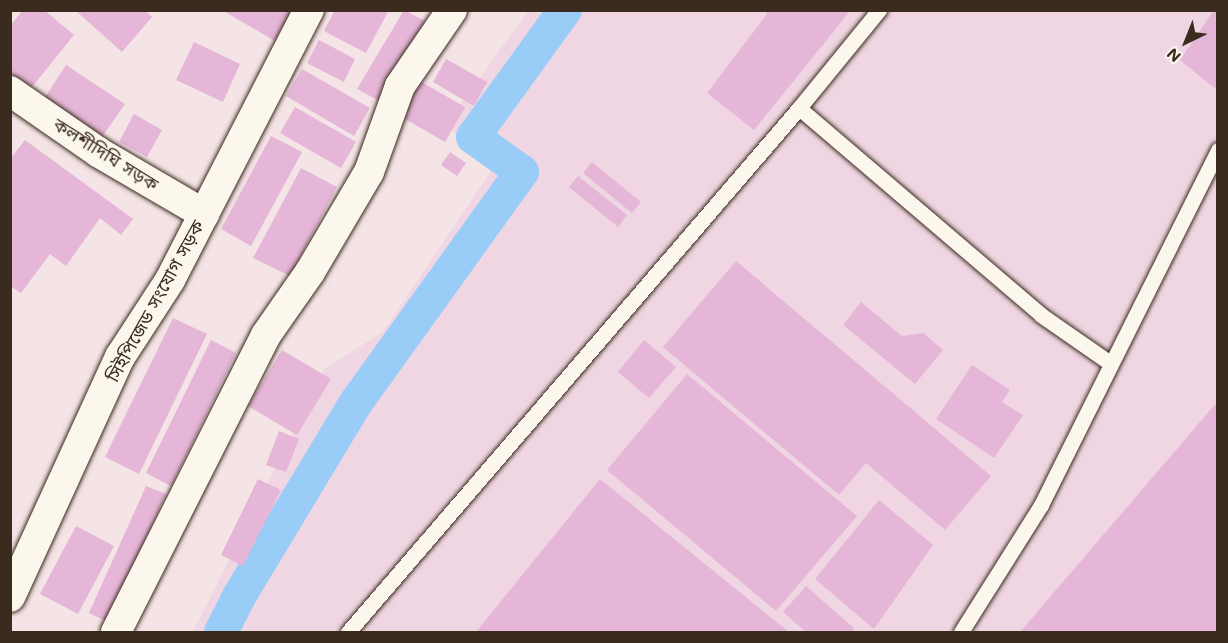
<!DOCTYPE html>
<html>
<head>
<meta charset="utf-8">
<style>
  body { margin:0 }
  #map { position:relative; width:1228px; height:643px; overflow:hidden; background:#f4e4e6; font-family:Mali,"Noto Sans Bengali",sans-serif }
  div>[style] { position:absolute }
  .built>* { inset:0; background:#f0d6e2 }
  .canal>* { height:34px; margin:-17px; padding:0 17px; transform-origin:17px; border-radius:17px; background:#99cdf7 }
  .building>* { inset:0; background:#e5b6d7 }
  .roads { filter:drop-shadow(0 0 2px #3b2a1e) drop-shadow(0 0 2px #3b2a1e) }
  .service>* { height:15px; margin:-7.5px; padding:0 7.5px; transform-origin:7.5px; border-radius:7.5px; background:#fbf7ec }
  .minor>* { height:30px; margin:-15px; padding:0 15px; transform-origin:15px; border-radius:15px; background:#fbf7ec }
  span { translate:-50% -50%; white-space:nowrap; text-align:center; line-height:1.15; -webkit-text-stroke:6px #fbf7ec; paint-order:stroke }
  .street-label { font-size:18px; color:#3b2a1e }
  .frame { position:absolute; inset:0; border:12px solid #3b2a1e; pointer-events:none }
  .north { position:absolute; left:1156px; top:12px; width:60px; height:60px; -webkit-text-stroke:4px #fbf7ec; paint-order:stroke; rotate:223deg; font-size:16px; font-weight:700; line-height:24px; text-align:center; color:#3b2a1e }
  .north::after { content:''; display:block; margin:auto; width:21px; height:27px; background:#3b2a1e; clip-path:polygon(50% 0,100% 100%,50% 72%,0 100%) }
</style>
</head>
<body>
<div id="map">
  <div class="built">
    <i style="clip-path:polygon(528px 11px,1217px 11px,1217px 632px,193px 632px,325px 368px,383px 332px,496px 164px,445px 126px)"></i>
  </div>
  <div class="canal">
    <i style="left:221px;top:632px;width:38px;rotate:-63deg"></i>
    <i style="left:238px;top:598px;width:227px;rotate:-58.9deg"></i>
    <i style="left:355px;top:404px;width:286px;rotate:-54.3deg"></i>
    <i style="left:522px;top:172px;width:60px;rotate:-144.5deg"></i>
    <i style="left:473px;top:137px;width:157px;rotate:-54.1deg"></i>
  </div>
  <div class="building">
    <i style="clip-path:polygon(23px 10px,44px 10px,74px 35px,28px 92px,10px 78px,10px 26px)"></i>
    <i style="clip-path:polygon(75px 10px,145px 10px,152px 17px,122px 52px)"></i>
    <i style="clip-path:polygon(222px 10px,292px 10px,275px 41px)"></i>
    <i style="clip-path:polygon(335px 10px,389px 10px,366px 53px,324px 31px)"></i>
    <i style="clip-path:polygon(404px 10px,431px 24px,383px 103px,357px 89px)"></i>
    <i style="clip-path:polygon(763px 10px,851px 10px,754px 130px,707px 93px,767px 14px)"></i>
    <i style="clip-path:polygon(1214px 10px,1218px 10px,1218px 91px,1180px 60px)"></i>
    <i style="clip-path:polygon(319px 40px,355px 59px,344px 82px,307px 63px)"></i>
    <i style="clip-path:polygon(194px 42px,240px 64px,223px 102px,176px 80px)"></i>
    <i style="clip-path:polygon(446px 59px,487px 82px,474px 106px,433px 82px)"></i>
    <i style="clip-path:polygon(66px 65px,125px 104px,102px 137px,44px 99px)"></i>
    <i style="clip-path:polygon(302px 69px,370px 108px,354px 136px,286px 96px)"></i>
    <i style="clip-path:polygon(418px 80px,465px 107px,445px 142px,398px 115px)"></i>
    <i style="clip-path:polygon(295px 107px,356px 142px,341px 168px,280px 133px)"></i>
    <i style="clip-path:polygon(134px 114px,162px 130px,147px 157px,119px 142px)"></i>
    <i style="clip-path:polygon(271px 136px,302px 152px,251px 246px,221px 229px)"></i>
    <i style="clip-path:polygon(25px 140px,133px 219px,121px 235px,100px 218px,66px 266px,50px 254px,21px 293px,10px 286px,10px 159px)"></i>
    <i style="clip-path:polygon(450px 152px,466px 163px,457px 176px,441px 165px)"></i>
    <i style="clip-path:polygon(592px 162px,641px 202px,632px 213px,583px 173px)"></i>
    <i style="clip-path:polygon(301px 168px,337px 187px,290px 276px,253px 258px)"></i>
    <i style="clip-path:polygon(578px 176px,627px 215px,618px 227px,569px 187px)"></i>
    <i style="clip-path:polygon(736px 261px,991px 476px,945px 530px,866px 463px,839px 495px,663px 347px)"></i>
    <i style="clip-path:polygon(861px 302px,902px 336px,923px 333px,943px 350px,915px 384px,843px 325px)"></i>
    <i style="clip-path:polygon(173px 318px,207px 334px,139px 474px,105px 457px)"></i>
    <i style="clip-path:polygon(211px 340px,236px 353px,171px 486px,146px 473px)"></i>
    <i style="clip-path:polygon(644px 340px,676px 367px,649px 398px,618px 372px)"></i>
    <i style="clip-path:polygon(282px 350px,331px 379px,297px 435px,248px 406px)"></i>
    <i style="clip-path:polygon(972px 365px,1010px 390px,1002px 402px,1023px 415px,994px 458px,936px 419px)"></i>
    <i style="clip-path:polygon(687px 374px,857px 516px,776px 611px,607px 470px)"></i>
    <i style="clip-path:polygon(1218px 401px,1218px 632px,1020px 632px)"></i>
    <i style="clip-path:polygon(279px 431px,299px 439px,286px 472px,266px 465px)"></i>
    <i style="clip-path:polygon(258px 479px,281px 490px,243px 566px,221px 555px)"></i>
    <i style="clip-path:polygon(600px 479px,789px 632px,476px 632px)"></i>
    <i style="clip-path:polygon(146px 486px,166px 494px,108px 622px,89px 613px)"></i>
    <i style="clip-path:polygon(879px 500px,933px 545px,874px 629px,815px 579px)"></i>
    <i style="clip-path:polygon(76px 526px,114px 546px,78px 614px,40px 594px)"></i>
    <i style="clip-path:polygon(806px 586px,855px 629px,852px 632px,806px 632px,783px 612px)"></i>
  </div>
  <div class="roads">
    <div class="service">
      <i style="left:799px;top:108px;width:318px;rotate:40.5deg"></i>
      <i style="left:1041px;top:315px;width:84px;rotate:34.8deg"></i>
      <i style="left:348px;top:632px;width:691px;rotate:-49.28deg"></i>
      <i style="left:799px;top:108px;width:127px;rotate:-50.8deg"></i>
      <i style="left:961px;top:632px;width:150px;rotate:-57.8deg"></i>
      <i style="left:1041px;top:505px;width:397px;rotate:-63.5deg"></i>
    </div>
    <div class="minor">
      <i style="left:10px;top:91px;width:107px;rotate:34.7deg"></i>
      <i style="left:98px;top:152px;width:123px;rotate:30.3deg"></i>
      <i style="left:10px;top:597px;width:264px;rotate:-65.4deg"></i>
      <i style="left:120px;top:357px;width:92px;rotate:-57deg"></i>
      <i style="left:170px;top:280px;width:304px;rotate:-62.8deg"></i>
      <i style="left:116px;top:632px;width:333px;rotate:-63.2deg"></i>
      <i style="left:266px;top:335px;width:77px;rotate:-55.1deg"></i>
      <i style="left:310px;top:272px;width:116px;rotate:-59.5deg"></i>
      <i style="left:369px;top:172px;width:91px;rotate:-70.2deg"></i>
      <i style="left:400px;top:86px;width:92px;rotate:-55.6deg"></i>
    </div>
  </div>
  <div class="street-label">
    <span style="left:106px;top:154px;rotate:32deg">কলশীদিঘি সড়ক</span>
    <span style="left:155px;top:301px;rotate:-61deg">সিইপিজেড সংযোগ সড়ক</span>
  </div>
  <div class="frame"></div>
  <div class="north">N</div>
</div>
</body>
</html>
